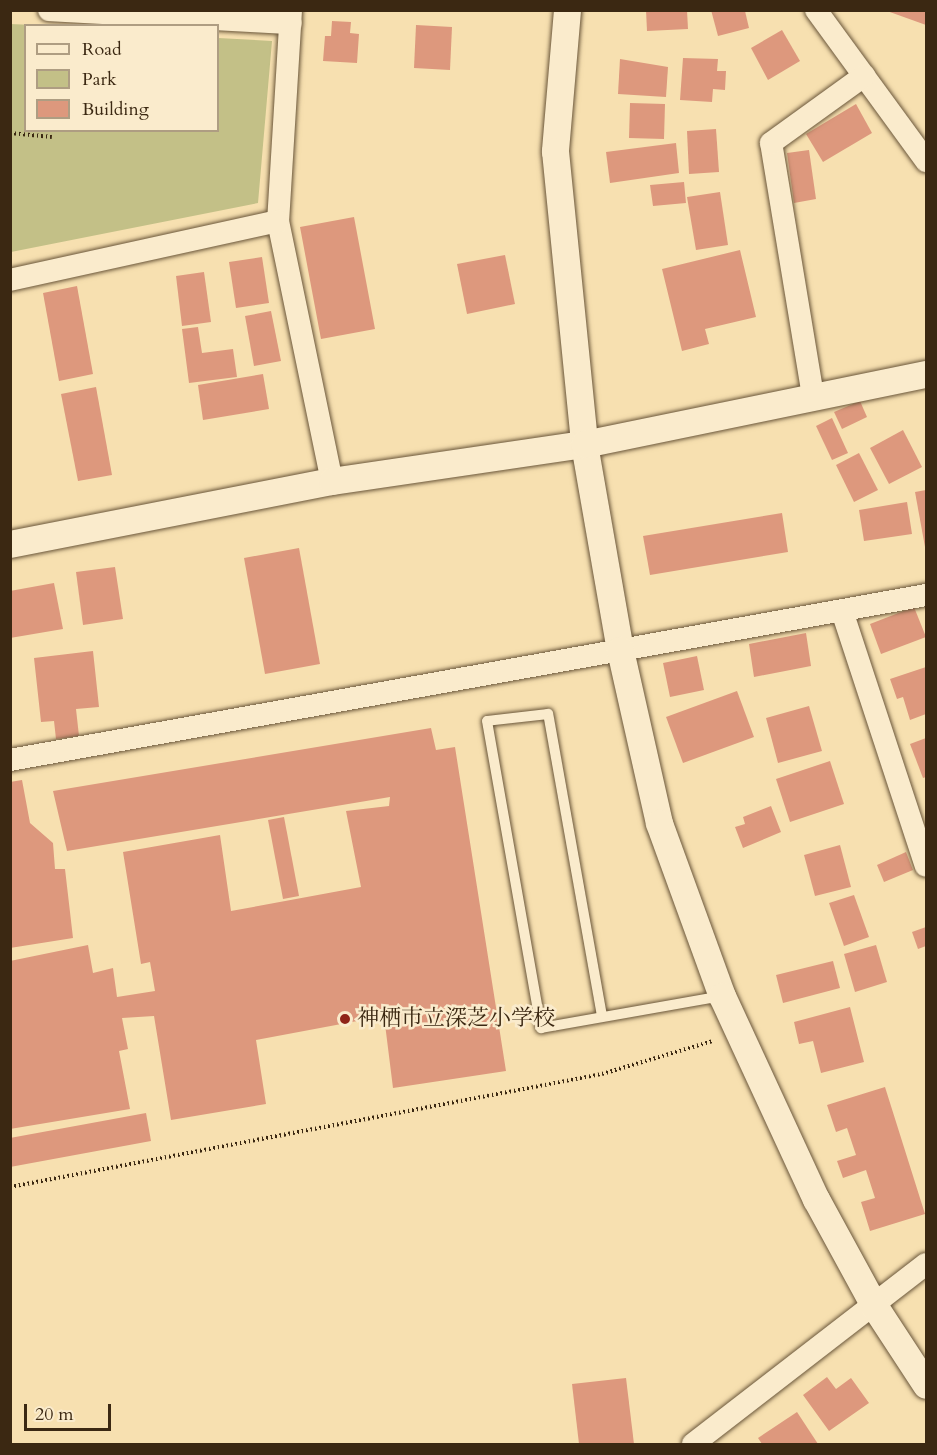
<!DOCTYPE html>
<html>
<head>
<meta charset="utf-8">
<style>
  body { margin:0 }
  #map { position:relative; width:937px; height:1455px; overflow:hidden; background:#f7e0b0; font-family:Cardo,"Noto Serif JP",serif }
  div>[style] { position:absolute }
  .green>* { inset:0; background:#c3c087 }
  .building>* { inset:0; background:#dd987d }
  .path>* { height:4px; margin-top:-2px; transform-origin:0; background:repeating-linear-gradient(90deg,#3b2812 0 1.5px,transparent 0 4.5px) }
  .roads { filter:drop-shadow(0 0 2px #6a563a) drop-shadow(0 0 2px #6a563a) }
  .service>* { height:10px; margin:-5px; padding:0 5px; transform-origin:5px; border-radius:5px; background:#faebcc }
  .minor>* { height:22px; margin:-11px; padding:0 11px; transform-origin:11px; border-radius:11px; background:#faebcc }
  .tertiary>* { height:27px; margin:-13.5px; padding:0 13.5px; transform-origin:13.5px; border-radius:13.5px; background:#faebcc }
  .dots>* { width:16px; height:16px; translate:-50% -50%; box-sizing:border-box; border:3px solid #faebcc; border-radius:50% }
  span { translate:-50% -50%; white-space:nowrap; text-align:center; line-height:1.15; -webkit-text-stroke:5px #faebcc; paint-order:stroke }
  .poi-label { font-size:22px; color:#3b2812 }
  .left { translate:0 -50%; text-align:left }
  .frame { position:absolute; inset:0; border:12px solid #3b2812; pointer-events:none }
  .legend { position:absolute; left:24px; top:24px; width:195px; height:108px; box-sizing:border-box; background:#faebcc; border:2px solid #ae9d82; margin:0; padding:8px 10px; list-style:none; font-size:18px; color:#3b2812 }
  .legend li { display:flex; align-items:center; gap:12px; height:30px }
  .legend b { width:30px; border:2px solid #ae9d82 }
  .scale { position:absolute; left:24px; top:1404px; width:87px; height:27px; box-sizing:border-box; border:3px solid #3b2812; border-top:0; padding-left:8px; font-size:18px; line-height:21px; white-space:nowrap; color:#3b2812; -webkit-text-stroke:4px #faebcc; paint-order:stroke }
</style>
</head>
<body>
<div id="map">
  <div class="green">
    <i style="clip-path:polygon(10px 24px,35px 25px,26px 26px,26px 130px,218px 130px,218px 38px,272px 41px,258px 203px,11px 252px)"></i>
  </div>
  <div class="building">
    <i style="clip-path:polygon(646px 10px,687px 10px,688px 29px,647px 31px)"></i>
    <i style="clip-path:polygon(711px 10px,745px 11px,749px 28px,718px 36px)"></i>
    <i style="clip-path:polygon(887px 10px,926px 10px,926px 25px,887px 11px)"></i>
    <i style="clip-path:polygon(332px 21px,351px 22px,350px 33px,359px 34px,357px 63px,323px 61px,325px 36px,331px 36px)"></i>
    <i style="clip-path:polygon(416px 25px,452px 27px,450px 70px,414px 68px)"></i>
    <i style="clip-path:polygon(782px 30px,800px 61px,768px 80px,751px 48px)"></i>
    <i style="clip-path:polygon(683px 58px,718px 59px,717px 71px,726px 71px,725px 90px,713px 89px,712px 102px,680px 100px)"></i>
    <i style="clip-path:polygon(620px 59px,668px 67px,666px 97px,618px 94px)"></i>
    <i style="clip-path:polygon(630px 103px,665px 104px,664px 139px,629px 138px)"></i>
    <i style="clip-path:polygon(856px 104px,872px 133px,823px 162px,806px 134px)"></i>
    <i style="clip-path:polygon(716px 129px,719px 172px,689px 174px,687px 131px)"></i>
    <i style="clip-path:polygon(676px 143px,679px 173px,610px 183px,606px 152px)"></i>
    <i style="clip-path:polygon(809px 150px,816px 199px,794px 203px,787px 153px)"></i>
    <i style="clip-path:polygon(684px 182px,686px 203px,653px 206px,650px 185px)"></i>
    <i style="clip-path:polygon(720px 192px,728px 245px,696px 250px,687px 197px)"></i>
    <i style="clip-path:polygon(354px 217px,375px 329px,321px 339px,300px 227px)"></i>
    <i style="clip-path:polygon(740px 250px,756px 317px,705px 329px,709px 344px,682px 351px,662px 269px)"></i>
    <i style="clip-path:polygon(505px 255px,515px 304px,467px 314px,457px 264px)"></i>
    <i style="clip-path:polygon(262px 257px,269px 303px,236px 308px,229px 262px)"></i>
    <i style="clip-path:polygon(204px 272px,211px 322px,182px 326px,176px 276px)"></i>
    <i style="clip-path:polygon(77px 286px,93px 374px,59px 381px,43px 293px)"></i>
    <i style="clip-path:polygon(271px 311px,281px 361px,254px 366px,245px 316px)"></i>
    <i style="clip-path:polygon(198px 327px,202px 353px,233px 349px,237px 377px,189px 383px,182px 329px)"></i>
    <i style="clip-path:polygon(263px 374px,269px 409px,203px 420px,198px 385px)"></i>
    <i style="clip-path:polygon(96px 387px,112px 475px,78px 481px,61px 394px)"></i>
    <i style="clip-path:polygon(860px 401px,867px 417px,842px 429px,834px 412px)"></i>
    <i style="clip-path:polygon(832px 418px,848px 453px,832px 460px,816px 426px)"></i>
    <i style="clip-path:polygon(903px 430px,922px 467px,889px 484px,870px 448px)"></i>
    <i style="clip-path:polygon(859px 453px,878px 490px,854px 502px,836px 465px)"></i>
    <i style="clip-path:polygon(926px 490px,926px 546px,925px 547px,915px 492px)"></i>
    <i style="clip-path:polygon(907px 502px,912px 534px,864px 541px,859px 510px)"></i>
    <i style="clip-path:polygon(782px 513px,788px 552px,650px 575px,643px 536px)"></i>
    <i style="clip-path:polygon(299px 548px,320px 664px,265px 674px,244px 558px)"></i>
    <i style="clip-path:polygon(115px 567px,123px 619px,83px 625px,76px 572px)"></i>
    <i style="clip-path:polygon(54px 583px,63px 629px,10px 638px,10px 591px)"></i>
    <i style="clip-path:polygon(914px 607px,926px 637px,881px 654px,870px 624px)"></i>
    <i style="clip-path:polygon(806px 633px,811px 666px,754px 677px,749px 644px)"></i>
    <i style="clip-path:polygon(93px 651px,99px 707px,76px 709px,79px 736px,56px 739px,54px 721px,41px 722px,34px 658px)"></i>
    <i style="clip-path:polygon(697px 656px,704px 690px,670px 697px,663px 663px)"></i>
    <i style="clip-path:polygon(926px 667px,926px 714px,910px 720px,903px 697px,897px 699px,890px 679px)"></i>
    <i style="clip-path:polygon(737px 691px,754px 737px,683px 763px,666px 717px)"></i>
    <i style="clip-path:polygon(809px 706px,822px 751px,778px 763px,766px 718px)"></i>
    <i style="clip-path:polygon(431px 728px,436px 750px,455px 747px,506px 1071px,393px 1088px,384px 1016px,256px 1040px,266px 1104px,171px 1120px,154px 1016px,122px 1018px,128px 1049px,119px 1051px,130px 1109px,10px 1129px,10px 961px,88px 945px,93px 973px,113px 968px,117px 997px,155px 991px,150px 962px,141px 964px,123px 852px,220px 835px,231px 911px,361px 887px,346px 811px,389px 806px,390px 797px,67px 851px,53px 791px)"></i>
    <i style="clip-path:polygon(926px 738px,926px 777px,923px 778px,910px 744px)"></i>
    <i style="clip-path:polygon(830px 761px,844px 804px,790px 822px,776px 779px)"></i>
    <i style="clip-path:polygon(22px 780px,30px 823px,53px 843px,55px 869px,65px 869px,73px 938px,10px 948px,10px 782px)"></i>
    <i style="clip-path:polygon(771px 806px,781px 832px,743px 848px,735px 827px,745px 824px,743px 817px)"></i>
    <i style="clip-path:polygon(284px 817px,299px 896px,283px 899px,268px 820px)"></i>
    <i style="clip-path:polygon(840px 845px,851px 887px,815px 896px,804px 855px)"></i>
    <i style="clip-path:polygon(906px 852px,913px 870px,884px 882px,877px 865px)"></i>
    <i style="clip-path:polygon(854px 895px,869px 937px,844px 946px,829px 903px)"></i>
    <i style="clip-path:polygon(926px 927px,926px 946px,918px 949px,912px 932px)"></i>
    <i style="clip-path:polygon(876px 945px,887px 982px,855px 992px,844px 954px)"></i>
    <i style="clip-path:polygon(833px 961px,840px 988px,783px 1003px,776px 975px)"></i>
    <i style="clip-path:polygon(850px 1007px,864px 1062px,821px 1073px,813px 1041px,799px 1044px,794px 1022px)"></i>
    <i style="clip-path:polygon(885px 1087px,925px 1214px,870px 1231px,861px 1202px,875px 1198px,866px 1170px,843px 1178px,837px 1161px,856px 1155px,847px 1128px,836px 1132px,827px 1105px)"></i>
    <i style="clip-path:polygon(146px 1113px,151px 1141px,10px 1167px,10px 1138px)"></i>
    <i style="clip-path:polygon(827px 1377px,836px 1389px,851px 1378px,869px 1403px,829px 1431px,803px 1395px)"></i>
    <i style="clip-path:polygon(626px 1378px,634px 1444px,579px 1444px,572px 1384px)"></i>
    <i style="clip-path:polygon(797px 1412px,818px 1444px,762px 1444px,758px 1438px)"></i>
  </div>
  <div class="path">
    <i style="left:10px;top:133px;width:42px;rotate:5.4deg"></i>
    <i style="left:10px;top:1187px;width:603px;rotate:-10.81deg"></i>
    <i style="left:602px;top:1074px;width:116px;rotate:-16.6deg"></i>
    <i style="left:10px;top:1443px;width:2px;rotate:27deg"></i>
  </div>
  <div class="roads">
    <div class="service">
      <i style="left:602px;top:1016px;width:307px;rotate:-100.1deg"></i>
      <i style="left:548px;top:714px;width:61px;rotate:173.5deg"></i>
      <i style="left:487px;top:721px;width:312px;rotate:80deg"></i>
      <i style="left:541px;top:1028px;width:184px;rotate:-10deg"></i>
    </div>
    <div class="minor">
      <i style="left:49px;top:10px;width:242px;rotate:3.1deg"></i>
      <i style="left:291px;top:10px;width:211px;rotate:93.5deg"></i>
      <i style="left:278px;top:221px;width:266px;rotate:78.3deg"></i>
      <i style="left:816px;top:10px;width:187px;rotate:53.9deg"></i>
      <i style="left:10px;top:280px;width:274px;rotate:-12.4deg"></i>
      <i style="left:813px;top:396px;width:256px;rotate:-99.4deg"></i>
      <i style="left:771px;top:143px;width:115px;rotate:-35.8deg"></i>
      <i style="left:842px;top:611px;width:268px;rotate:71.8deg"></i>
      <i style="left:10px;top:760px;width:931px;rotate:-10.21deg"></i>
      <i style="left:693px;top:1444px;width:294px;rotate:-37.7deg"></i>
    </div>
    <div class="tertiary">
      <i style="left:567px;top:10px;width:142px;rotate:94.9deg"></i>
      <i style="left:555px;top:151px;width:294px;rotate:84.3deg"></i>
      <i style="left:584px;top:444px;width:209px;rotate:80.1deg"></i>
      <i style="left:620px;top:650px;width:177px;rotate:77.3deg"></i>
      <i style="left:659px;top:823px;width:184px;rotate:70deg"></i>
      <i style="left:722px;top:996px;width:224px;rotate:65.2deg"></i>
      <i style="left:816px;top:1199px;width:123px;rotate:61.4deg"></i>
      <i style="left:875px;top:1307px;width:93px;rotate:56.8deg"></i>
      <i style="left:10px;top:544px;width:328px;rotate:-11.1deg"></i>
      <i style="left:332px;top:481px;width:255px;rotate:-8.4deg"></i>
      <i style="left:584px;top:444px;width:349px;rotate:-11.6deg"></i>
    </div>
  </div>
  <div class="dots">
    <i style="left:345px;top:1019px;background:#8f2418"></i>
  </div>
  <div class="poi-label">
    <span class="left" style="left:357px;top:1019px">神栖市立深芝小学校</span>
  </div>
  <div class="frame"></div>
  <ul class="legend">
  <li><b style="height:8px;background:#faebcc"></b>Road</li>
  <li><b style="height:16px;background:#c3c087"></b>Park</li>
  <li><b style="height:16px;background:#dd987d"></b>Building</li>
  </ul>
  <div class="scale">20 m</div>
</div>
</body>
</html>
